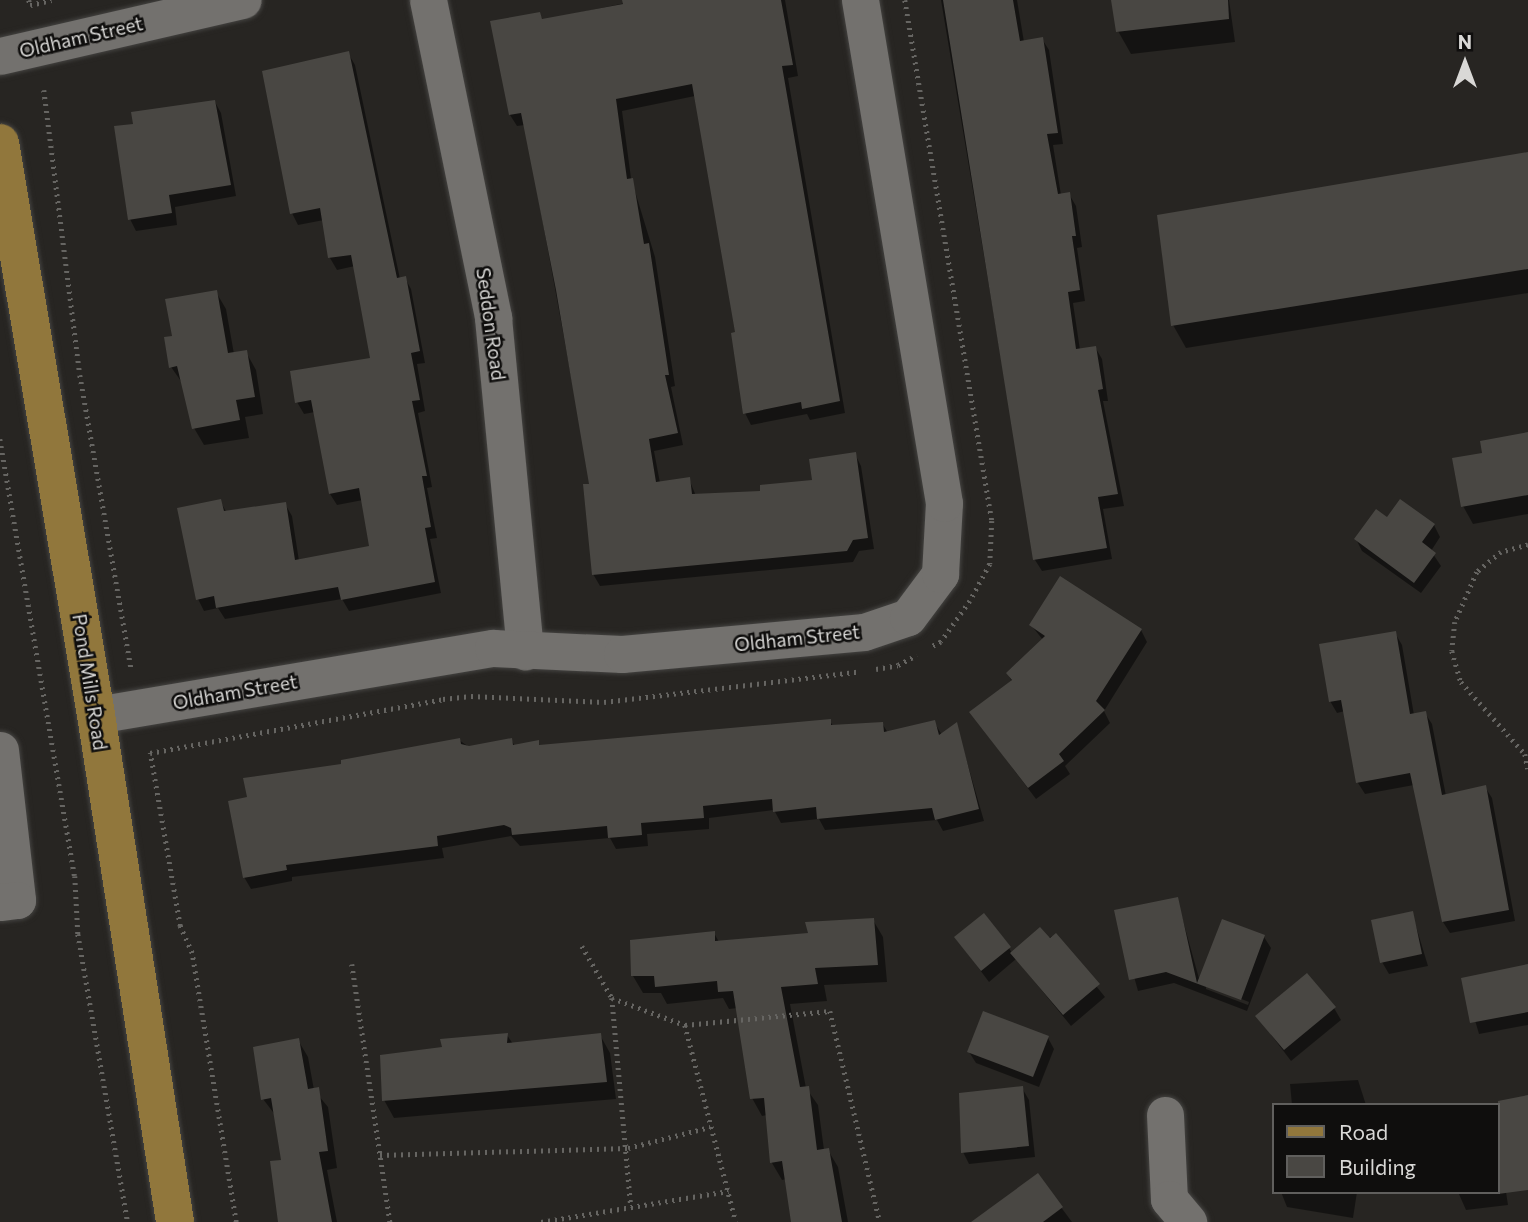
<!DOCTYPE html>
<html>
<head>
<meta charset="utf-8">
<style>
  body { margin:0 }
  #map { position:relative; width:1528px; height:1222px; overflow:hidden; background:#272522; font-family:Commissioner,sans-serif }
  div>[style] { position:absolute }
  .shadow>* { inset:0; background:#0007 }
  .building>* { inset:0; background:#494743 }
  .path>* { height:4.5px; margin-top:-2.25px; transform-origin:0; background:repeating-linear-gradient(90deg,#666562 0 2px,transparent 0 7px) }
  .roads { filter:drop-shadow(0 0 2px #444341) drop-shadow(0 0 2px #444341) }
  .minor>* { height:37px; margin:-18.5px; padding:0 18.5px; transform-origin:18.5px; border-radius:18.5px; background:#73716e }
  .major>* { height:38px; margin:-19px; padding:0 19px; transform-origin:19px; border-radius:19px; background:#91773c }
  span { translate:-50% -50%; white-space:nowrap; text-align:center; line-height:1.15; -webkit-text-stroke:5px #0f0e0d; paint-order:stroke }
  .street-label { font-size:19px; color:#d9d8d6 }
  .legend { position:absolute; left:1272px; top:1103px; width:228px; height:91px; box-sizing:border-box; background:#0f0e0d; border:2px solid #605f5d; margin:0; padding:9px 12px; list-style:none; font-size:21px; color:#d9d8d6 }
  .legend li { display:flex; align-items:center; gap:14px; height:35px }
  .legend b { width:35px; border:2px solid #605f5d }
  .north { position:absolute; left:1430px; top:28px; width:70px; height:70px; -webkit-text-stroke:5px #0f0e0d; paint-order:stroke; rotate:0deg; font-size:19px; font-weight:700; line-height:28px; text-align:center; color:#d9d8d6 }
  .north::after { content:''; display:block; margin:auto; width:24px; height:32px; background:#d9d8d6; clip-path:polygon(50% 0,100% 100%,50% 72%,0 100%) }
</style>
</head>
<body>
<div id="map">
  <div class="shadow">
    <i style="clip-path:polygon(640px 0,785px 0,798px 76px,788px 78px,845px 413px,810px 420px,807px 414px,751px 425px,745px 413px,737px 333px,695px 96px,622px 111px,631px 178px,655px 257px,675px 386px,671px 387px,683px 445px,654px 451px,660px 483px,689px 479px,696px 496px,762px 493px,814px 482px,855px 454px,861px 466px,874px 549px,859px 551px,853px 562px,600px 586px,593px 574px,591px 485px,525px 125px,517px 126px,510px 115px,539px 14px,543px 20px)"></i>
    <i style="clip-path:polygon(941px 0,1017px 0,1024px 42px,1042px 39px,1049px 50px,1063px 144px,1053px 145px,1061px 195px,1069px 194px,1076px 206px,1082px 247px,1077px 248px,1085px 301px,1073px 303px,1080px 350px,1095px 347px,1102px 359px,1108px 401px,1103px 401px,1124px 506px,1103px 509px,1112px 559px,1042px 571px,1035px 560px)"></i>
    <i style="clip-path:polygon(1113px 0,1229px 0,1235px 42px,1131px 54px,1118px 31px)"></i>
    <i style="clip-path:polygon(348px 53px,355px 65px,400px 279px,405px 278px,411px 289px,425px 363px,417px 364px,425px 411px,418px 413px,432px 487px,427px 488px,437px 538px,430px 539px,441px 593px,349px 611px,342px 599px,225px 619px,218px 608px,204px 611px,198px 599px,220px 501px,227px 513px,285px 504px,292px 516px,299px 561px,371px 548px,363px 500px,337px 505px,330px 494px,315px 412px,304px 414px,297px 402px,372px 359px,355px 266px,337px 270px,330px 258px,324px 220px,298px 225px,292px 213px)"></i>
    <i style="clip-path:polygon(215px 102px,221px 113px,236px 196px,175px 207px,177px 225px,136px 231px,130px 219px,135px 125px)"></i>
    <i style="clip-path:polygon(1528px 153px,1528px 293px,1186px 348px,1173px 325px)"></i>
    <i style="clip-path:polygon(216px 292px,226px 309px,234px 354px,246px 352px,256px 370px,263px 414px,245px 417px,249px 438px,204px 445px,194px 428px,183px 384px,171px 367px,174px 338px)"></i>
    <i style="clip-path:polygon(1528px 434px,1528px 514px,1473px 524px,1463px 506px,1484px 454px)"></i>
    <i style="clip-path:polygon(1388px 519px,1434px 525px,1440px 537px,1431px 551px,1441px 566px,1421px 593px,1362px 551px,1356px 539px)"></i>
    <i style="clip-path:polygon(1031px 625px,1141px 630px,1147px 642px,1104px 711px,1110px 723px,1065px 766px,1070px 774px,1036px 799px,971px 713px,1012px 682px,1008px 674px,1043px 640px)"></i>
    <i style="clip-path:polygon(1395px 633px,1402px 645px,1414px 715px,1425px 713px,1432px 724px,1446px 796px,1485px 787px,1492px 798px,1515px 921px,1450px 933px,1443px 922px,1414px 785px,1365px 794px,1358px 783px,1345px 711px,1337px 713px,1330px 701px)"></i>
    <i style="clip-path:polygon(830px 721px,833px 726px,882px 723px,888px 733px,934px 722px,942px 735px,956px 724px,984px 821px,943px 831px,937px 820px,825px 830px,819px 819px,781px 823px,774px 810px,709px 818px,709px 829px,647px 834px,648px 846px,616px 849px,610px 838px,520px 846px,511px 836px,442px 848px,444px 858px,292px 877px,292px 881px,251px 889px,244px 877px,249px 798px,343px 766px,459px 740px,469px 747px,511px 740px,515px 746px,538px 742px,540px 747px)"></i>
    <i style="clip-path:polygon(evenodd,1177px 899px,1200px 982px,1264px 937px,1271px 948px,1247px 1011px,1174px 983px,1138px 991px,1116px 912px,1177px 899px,1206px 985px,1249px 1002px,1248px 1005px,1206px 989px,1206px 985px)"></i>
    <i style="clip-path:polygon(1412px 913px,1428px 966px,1389px 974px,1382px 962px)"></i>
    <i style="clip-path:polygon(873px 920px,883px 937px,887px 982px,824px 985px,827px 1001px,790px 1004px,806px 1088px,818px 1105px,824px 1150px,828px 1150px,838px 1167px,848px 1222px,793px 1222px,787px 1179px,782px 1180px,772px 1163px,767px 1115px,762px 1116px,752px 1098px,738px 1008px,729px 1009px,723px 998px,667px 1004px,661px 993px,643px 993px,633px 976px,714px 933px,719px 942px,810px 934px)"></i>
    <i style="clip-path:polygon(1055px 935px,1105px 997px,1071px 1026px,1016px 959px,989px 982px,956px 938px,1009px 948px,1012px 953px)"></i>
    <i style="clip-path:polygon(1528px 966px,1528px 1025px,1479px 1034px,1463px 979px)"></i>
    <i style="clip-path:polygon(1334px 1008px,1341px 1020px,1291px 1061px,1257px 1016px)"></i>
    <i style="clip-path:polygon(507px 1035px,513px 1044px,600px 1035px,610px 1053px,616px 1099px,394px 1118px,384px 1100px)"></i>
    <i style="clip-path:polygon(1048px 1038px,1054px 1049px,1039px 1087px,976px 1063px,969px 1052px)"></i>
    <i style="clip-path:polygon(298px 1040px,308px 1057px,314px 1090px,328px 1107px,337px 1168px,327px 1170px,337px 1222px,280px 1222px,284px 1161px,276px 1116px,263px 1099px)"></i>
    <i style="clip-path:polygon(1358px 1080px,1366px 1105px,1292px 1105px,1290px 1084px)"></i>
    <i style="clip-path:polygon(1022px 1088px,1029px 1100px,1035px 1157px,969px 1164px,963px 1152px)"></i>
    <i style="clip-path:polygon(1528px 1097px,1528px 1180px,1505px 1185px,1508px 1205px,1466px 1210px,1458px 1192px,1498px 1192px)"></i>
    <i style="clip-path:polygon(1037px 1175px,1072px 1222px,991px 1222px)"></i>
    <i style="clip-path:polygon(1281px 1192px,1357px 1192px,1353px 1218px,1287px 1207px)"></i>
  </div>
  <div class="building">
    <i style="clip-path:polygon(622px 0,781px 0,793px 65px,782px 66px,840px 401px,802px 409px,801px 402px,743px 414px,731px 333px,735px 332px,692px 84px,616px 99px,627px 179px,633px 178px,644px 244px,649px 243px,669px 375px,665px 375px,678px 433px,649px 439px,656px 482px,690px 477px,692px 494px,760px 491px,760px 485px,812px 480px,809px 459px,856px 452px,868px 538px,853px 540px,847px 551px,592px 575px,583px 484px,589px 484px,556px 290px,521px 113px,509px 115px,490px 21px,540px 12px,542px 19px,623px 4px)"></i>
    <i style="clip-path:polygon(943px 0,1013px 0,1020px 41px,1043px 37px,1058px 133px,1047px 134px,1058px 194px,1070px 192px,1076px 236px,1072px 236px,1080px 290px,1068px 292px,1076px 349px,1096px 346px,1103px 389px,1098px 390px,1118px 494px,1098px 497px,1107px 548px,1033px 560px)"></i>
    <i style="clip-path:polygon(1111px 0,1228px 0,1229px 19px,1116px 32px)"></i>
    <i style="clip-path:polygon(349px 51px,397px 278px,406px 276px,420px 351px,411px 353px,420px 400px,412px 401px,427px 476px,422px 476px,431px 527px,425px 528px,435px 582px,341px 600px,338px 587px,216px 608px,214px 596px,196px 600px,177px 508px,221px 499px,224px 511px,286px 502px,295px 560px,369px 546px,359px 488px,329px 494px,311px 400px,295px 403px,290px 371px,370px 358px,351px 255px,328px 258px,320px 208px,290px 214px,262px 71px)"></i>
    <i style="clip-path:polygon(215px 100px,231px 185px,169px 195px,172px 213px,128px 220px,114px 126px,133px 124px,131px 112px)"></i>
    <i style="clip-path:polygon(1528px 152px,1528px 269px,1171px 326px,1157px 215px)"></i>
    <i style="clip-path:polygon(217px 290px,228px 353px,247px 350px,255px 397px,236px 400px,240px 420px,192px 429px,177px 366px,169px 368px,164px 337px,172px 336px,165px 299px)"></i>
    <i style="clip-path:polygon(1528px 432px,1528px 495px,1461px 507px,1452px 458px,1482px 453px,1480px 441px)"></i>
    <i style="clip-path:polygon(1400px 499px,1435px 524px,1422px 542px,1436px 553px,1414px 583px,1354px 539px,1376px 509px,1387px 517px)"></i>
    <i style="clip-path:polygon(1060px 576px,1142px 629px,1096px 701px,1105px 710px,1059px 754px,1064px 761px,1028px 788px,969px 712px,1012px 680px,1006px 673px,1045px 636px,1029px 625px)"></i>
    <i style="clip-path:polygon(1396px 631px,1410px 714px,1426px 711px,1442px 795px,1486px 785px,1509px 910px,1442px 922px,1410px 773px,1356px 783px,1341px 700px,1329px 702px,1319px 644px)"></i>
    <i style="clip-path:polygon(831px 719px,831px 725px,883px 722px,884px 732px,935px 720px,939px 735px,957px 722px,979px 809px,935px 820px,932px 808px,817px 819px,816px 807px,773px 812px,772px 799px,703px 806px,704px 818px,641px 823px,642px 835px,608px 838px,607px 826px,512px 835px,511px 828px,504px 825px,437px 836px,438px 846px,286px 865px,287px 870px,243px 878px,228px 801px,247px 797px,243px 778px,341px 764px,341px 760px,460px 738px,461px 744px,469px 746px,512px 738px,513px 745px,539px 740px,539px 745px)"></i>
    <i style="clip-path:polygon(1178px 897px,1197px 983px,1222px 919px,1265px 935px,1241px 1000px,1166px 972px,1129px 980px,1114px 910px)"></i>
    <i style="clip-path:polygon(1413px 911px,1422px 954px,1380px 963px,1371px 920px)"></i>
    <i style="clip-path:polygon(984px 913px,1011px 947px,981px 971px,954px 937px)"></i>
    <i style="clip-path:polygon(874px 918px,878px 965px,815px 968px,818px 984px,781px 987px,800px 1087px,809px 1086px,817px 1150px,829px 1148px,842px 1222px,791px 1222px,782px 1161px,770px 1163px,764px 1098px,750px 1099px,733px 991px,718px 992px,717px 981px,655px 987px,654px 976px,631px 976px,630px 940px,715px 931px,715px 941px,808px 933px,805px 922px)"></i>
    <i style="clip-path:polygon(1040px 927px,1050px 938px,1056px 933px,1100px 984px,1063px 1015px,1010px 953px)"></i>
    <i style="clip-path:polygon(1528px 964px,1528px 1012px,1470px 1023px,1461px 978px)"></i>
    <i style="clip-path:polygon(1307px 973px,1336px 1007px,1284px 1050px,1255px 1016px)"></i>
    <i style="clip-path:polygon(983px 1011px,1049px 1036px,1033px 1077px,967px 1052px)"></i>
    <i style="clip-path:polygon(508px 1033px,507px 1043px,601px 1033px,607px 1082px,382px 1101px,380px 1055px,442px 1047px,440px 1039px)"></i>
    <i style="clip-path:polygon(299px 1038px,308px 1089px,319px 1087px,328px 1151px,319px 1152px,332px 1222px,278px 1222px,270px 1161px,281px 1160px,271px 1098px,261px 1100px,253px 1047px)"></i>
    <i style="clip-path:polygon(1023px 1086px,1029px 1146px,961px 1153px,959px 1093px)"></i>
    <i style="clip-path:polygon(1528px 1095px,1528px 1190px,1498px 1194px,1498px 1101px)"></i>
    <i style="clip-path:polygon(1038px 1173px,1063px 1207px,1043px 1222px,971px 1222px)"></i>
  </div>
  <div class="path">
    <i style="left:29px;top:0;width:5px;rotate:79deg"></i>
    <i style="left:30px;top:5px;width:22px;rotate:-13deg"></i>
    <i style="left:905px;top:0;width:528px;rotate:80.52deg"></i>
    <i style="left:992px;top:521px;width:43px;rotate:92.7deg"></i>
    <i style="left:990px;top:564px;width:42px;rotate:118.4deg"></i>
    <i style="left:970px;top:601px;width:50px;rotate:125.3deg"></i>
    <i style="left:941px;top:642px;width:11px;rotate:153deg"></i>
    <i style="left:44px;top:90px;width:287px;rotate:82.8deg"></i>
    <i style="left:80px;top:375px;width:297px;rotate:80.1deg"></i>
    <i style="left:0;top:439px;width:443px;rotate:80.3deg"></i>
    <i style="left:75px;top:876px;width:58px;rotate:87deg"></i>
    <i style="left:78px;top:934px;width:292px;rotate:80.2deg"></i>
    <i style="left:1528px;top:545px;width:28px;rotate:165deg"></i>
    <i style="left:1501px;top:552px;width:31px;rotate:140deg"></i>
    <i style="left:1477px;top:572px;width:55px;rotate:113.7deg"></i>
    <i style="left:1455px;top:622px;width:29px;rotate:96deg"></i>
    <i style="left:1452px;top:651px;width:32px;rotate:74deg"></i>
    <i style="left:1461px;top:682px;width:96px;rotate:48.4deg"></i>
    <i style="left:1525px;top:754px;width:15px;rotate:79deg"></i>
    <i style="left:876px;top:669px;width:22px;rotate:-10deg"></i>
    <i style="left:898px;top:665px;width:21px;rotate:-28deg"></i>
    <i style="left:582px;top:946px;width:60px;rotate:60deg"></i>
    <i style="left:612px;top:998px;width:78px;rotate:20.3deg"></i>
    <i style="left:685px;top:1025px;width:203px;rotate:75.5deg"></i>
    <i style="left:352px;top:964px;width:261px;rotate:81.6deg"></i>
    <i style="left:612px;top:998px;width:210px;rotate:84.8deg"></i>
    <i style="left:685px;top:1025px;width:146px;rotate:-5.5deg"></i>
    <i style="left:830px;top:1011px;width:217px;rotate:76.7deg"></i>
    <i style="left:380px;top:1155px;width:248px;rotate:-1.6deg"></i>
    <i style="left:628px;top:1148px;width:85px;rotate:-14.4deg"></i>
    <i style="left:236px;top:1222px;width:273px;rotate:-99.3deg"></i>
    <i style="left:192px;top:953px;width:30px;rotate:-114deg"></i>
    <i style="left:180px;top:926px;width:176px;rotate:-99.8deg"></i>
    <i style="left:150px;top:753px;width:298px;rotate:-10.4deg"></i>
    <i style="left:443px;top:699px;width:28px;rotate:-6deg"></i>
    <i style="left:471px;top:696px;width:133px;rotate:2.6deg"></i>
    <i style="left:604px;top:702px;width:255px;rotate:-6.8deg"></i>
    <i style="left:541px;top:1222px;width:190px;rotate:-9.4deg"></i>
  </div>
  <div class="roads">
    <div class="minor">
      <i style="left:428px;top:0;width:325px;rotate:78.4deg"></i>
      <i style="left:493px;top:318px;width:335px;rotate:84.5deg"></i>
      <i style="left:0;top:56px;width:249px;rotate:-13deg"></i>
      <i style="left:96px;top:715px;width:403px;rotate:-9.6deg"></i>
      <i style="left:493px;top:648px;width:129px;rotate:2.7deg"></i>
      <i style="left:622px;top:654px;width:243px;rotate:-5.2deg"></i>
      <i style="left:864px;top:632px;width:46px;rotate:-18.8deg"></i>
      <i style="left:908px;top:617px;width:54px;rotate:-53.3deg"></i>
      <i style="left:940px;top:574px;width:71px;rotate:-86.8deg"></i>
      <i style="left:944px;top:503px;width:510px;rotate:-99.48deg"></i>
      <i style="left:0;top:750px;width:151px;rotate:83.5deg"></i>
      <i style="left:17px;top:900px;width:17px;rotate:173deg"></i>
      <i style="left:1165px;top:1115px;width:84px;rotate:87.3deg"></i>
      <i style="left:1169px;top:1199px;width:30px;rotate:50deg"></i>
    </div>
    <div class="major">
      <i style="left:0;top:143px;width:580px;rotate:80.47deg"></i>
      <i style="left:96px;top:715px;width:513px;rotate:81.14deg"></i>
    </div>
  </div>
  <div class="street-label">
    <span style="left:81px;top:37px;rotate:-13deg">Oldham Street</span>
    <span style="left:491px;top:324px;rotate:82deg">Seddon Road</span>
    <span style="left:797px;top:638px;rotate:-6deg">Oldham Street</span>
    <span style="left:90px;top:682px;rotate:81deg">Pond Mills Road</span>
    <span style="left:235px;top:692px;rotate:-10deg">Oldham Street</span>
  </div>
  <ul class="legend">
  <li><b style="height:9px;background:#91773c"></b>Road</li>
  <li><b style="height:19px;background:#494743"></b>Building</li>
  </ul>
  <div class="north">N</div>
</div>
</body>
</html>
